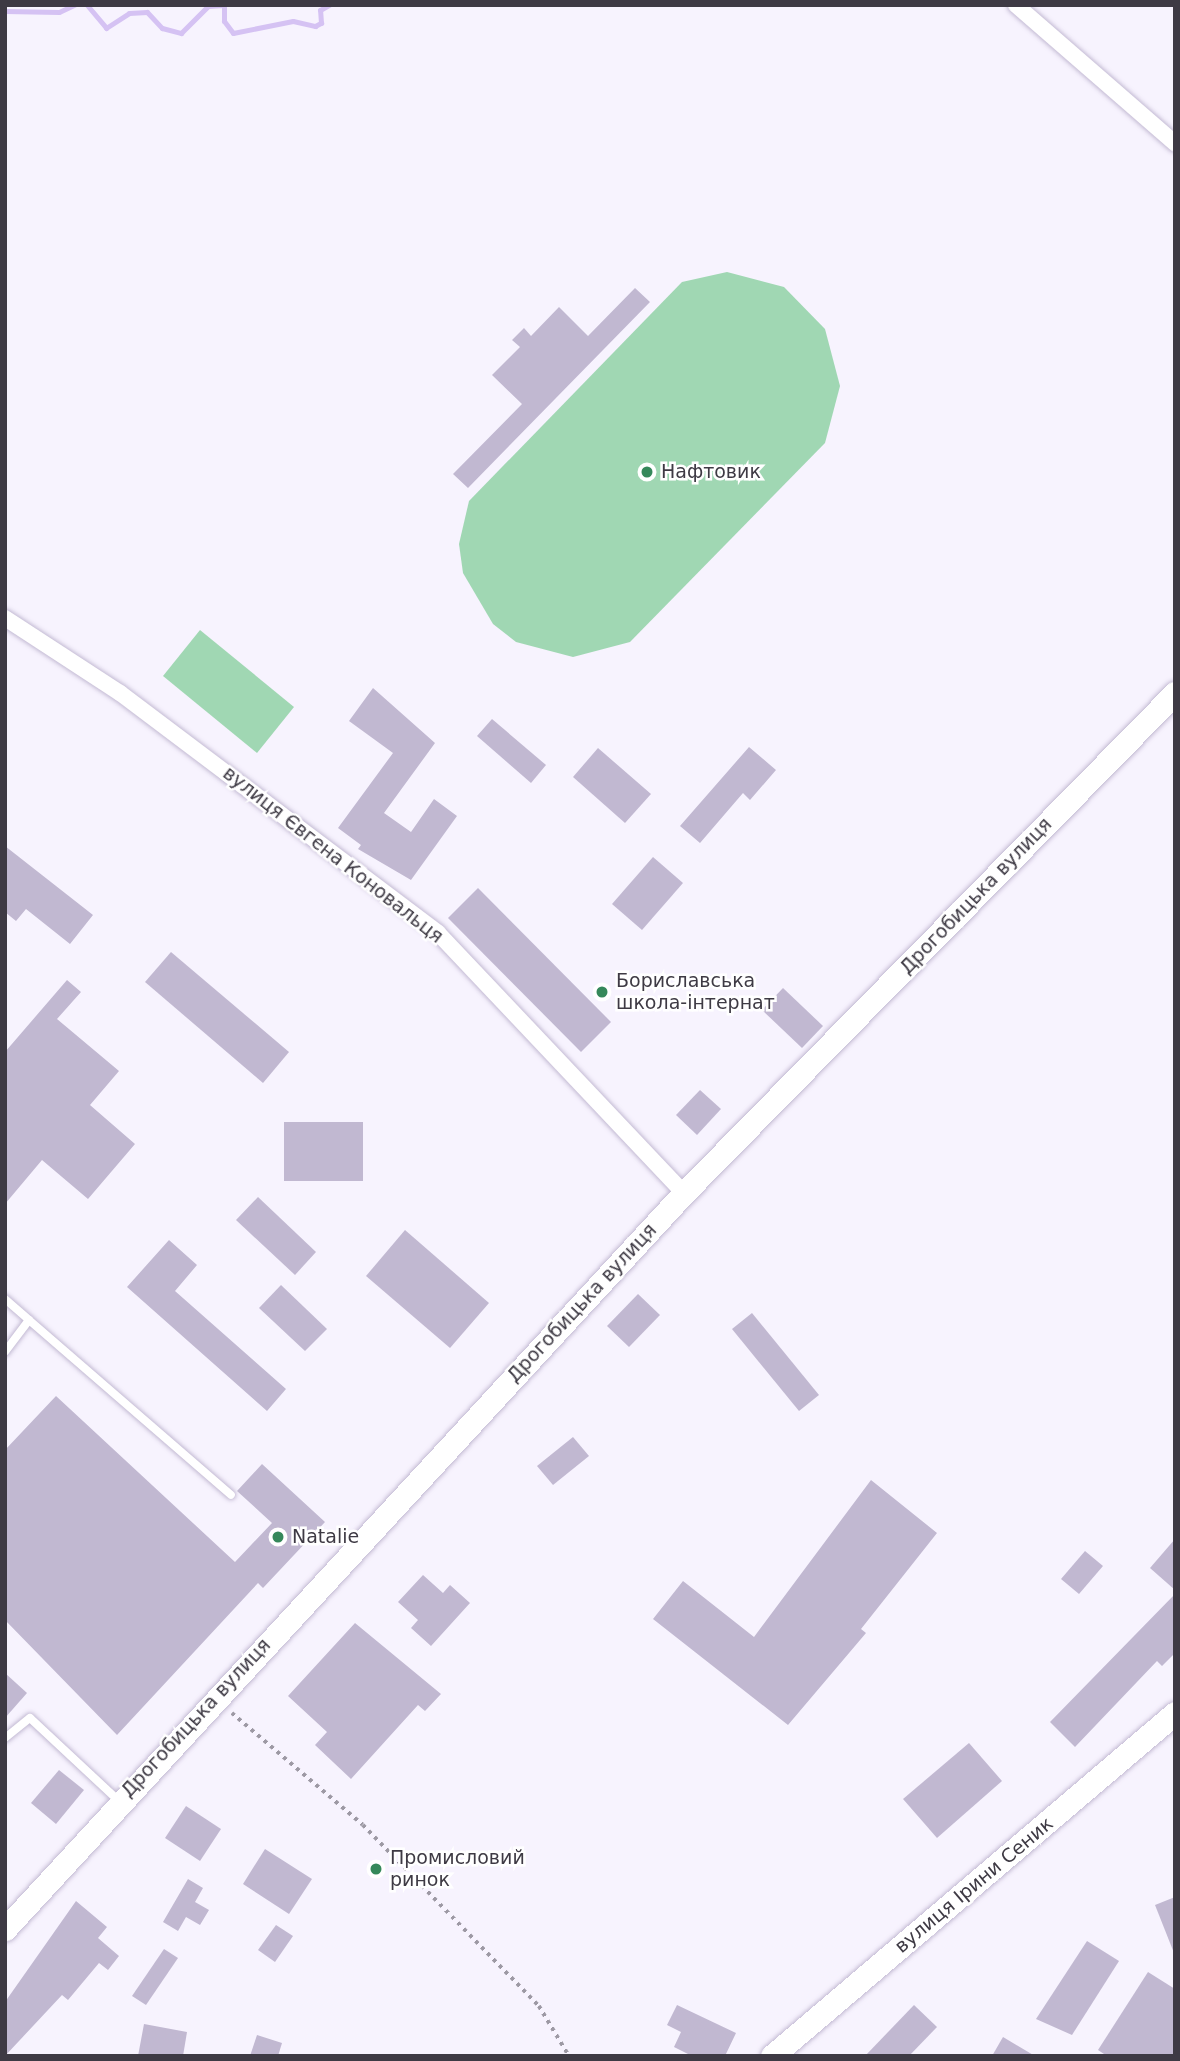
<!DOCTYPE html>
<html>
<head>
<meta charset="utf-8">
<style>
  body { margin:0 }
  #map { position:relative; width:1180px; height:2061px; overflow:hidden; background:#f7f3fe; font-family:"DejaVu Sans",sans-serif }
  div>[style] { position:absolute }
  .green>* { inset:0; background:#a0d7b3 }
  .stream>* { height:5px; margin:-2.5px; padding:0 2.5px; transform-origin:2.5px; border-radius:2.5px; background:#d5c2f3 }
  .building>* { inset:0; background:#c1b8d1 }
  .path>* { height:3.5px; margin-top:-1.75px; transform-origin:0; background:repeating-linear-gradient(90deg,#9d99a4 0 3.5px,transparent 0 8.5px) }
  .roads { filter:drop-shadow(0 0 2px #c3bad3) drop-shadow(0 0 2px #c3bad3) }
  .lane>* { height:8px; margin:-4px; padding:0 4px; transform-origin:4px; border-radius:4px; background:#fff }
  .street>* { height:16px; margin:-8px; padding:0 8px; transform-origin:8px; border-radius:8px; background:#fff }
  .secondary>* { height:23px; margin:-11.5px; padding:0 11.5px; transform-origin:11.5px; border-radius:11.5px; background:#fff }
  .dots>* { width:19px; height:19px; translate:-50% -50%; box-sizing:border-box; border:4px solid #fff; border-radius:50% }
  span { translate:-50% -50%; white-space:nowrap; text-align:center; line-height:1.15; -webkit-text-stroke:5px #fff; paint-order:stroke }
  .poi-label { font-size:19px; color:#3e3a44 }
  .left { translate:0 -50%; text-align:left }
  .street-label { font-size:19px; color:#3e3a44 }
  .frame { position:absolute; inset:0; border:7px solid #3e3a44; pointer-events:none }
</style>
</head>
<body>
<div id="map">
  <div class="green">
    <i style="clip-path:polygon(727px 272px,784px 287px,825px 329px,840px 386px,825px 443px,630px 642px,573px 657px,516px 642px,493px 624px,463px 573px,459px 544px,469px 501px,682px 282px)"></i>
    <i style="clip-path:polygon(200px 630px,294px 707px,257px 753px,163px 676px)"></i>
  </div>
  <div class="stream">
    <i style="left:87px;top:5px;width:30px;rotate:50deg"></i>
    <i style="left:106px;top:28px;width:27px;rotate:-33deg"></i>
    <i style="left:129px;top:13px;width:18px;rotate:-3deg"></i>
    <i style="left:147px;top:12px;width:22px;rotate:47deg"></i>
    <i style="left:162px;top:28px;width:20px;rotate:15deg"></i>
    <i style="left:181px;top:33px;width:38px;rotate:-45deg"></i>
    <i style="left:208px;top:6px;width:16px;rotate:-4deg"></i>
    <i style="left:224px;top:5px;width:16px;rotate:90deg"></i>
    <i style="left:224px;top:21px;width:15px;rotate:53deg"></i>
    <i style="left:233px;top:33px;width:61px;rotate:-11.3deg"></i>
    <i style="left:293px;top:21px;width:23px;rotate:13deg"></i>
    <i style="left:315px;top:26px;width:7px;rotate:-27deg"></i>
    <i style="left:321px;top:23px;width:13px;rotate:-94deg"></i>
    <i style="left:320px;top:10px;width:10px;rotate:-29deg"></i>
    <i style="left:5px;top:11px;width:54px;rotate:1.1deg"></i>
    <i style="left:59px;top:12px;width:17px;rotate:-25deg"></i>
  </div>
  <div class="building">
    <i style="clip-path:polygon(635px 288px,650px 302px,468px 488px,453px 474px,522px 404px,492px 375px,520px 347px,512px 340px,524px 328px,531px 336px,559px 307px,588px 336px)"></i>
    <i style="clip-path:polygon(373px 688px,435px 743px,384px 813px,411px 832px,434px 799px,457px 816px,411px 880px,358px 849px,361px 845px,338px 828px,393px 753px,349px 721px)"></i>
    <i style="clip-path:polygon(492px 719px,546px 765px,531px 783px,477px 736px)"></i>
    <i style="clip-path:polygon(749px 747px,776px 770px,750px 800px,743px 793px,700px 843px,680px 826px)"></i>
    <i style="clip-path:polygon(598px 748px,651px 794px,625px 823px,573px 777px)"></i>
    <i style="clip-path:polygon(5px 846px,93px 915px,70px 944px,26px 909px,16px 921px,5px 912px)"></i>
    <i style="clip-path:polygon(653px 857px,683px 883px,642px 930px,612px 904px)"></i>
    <i style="clip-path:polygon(478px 888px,611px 1022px,581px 1052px,448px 918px)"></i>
    <i style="clip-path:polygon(171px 952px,289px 1052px,263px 1083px,145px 982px)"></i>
    <i style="clip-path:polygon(67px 980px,81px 992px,57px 1019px,119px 1071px,90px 1105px,135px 1144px,88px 1199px,42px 1160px,5px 1204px,5px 1052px)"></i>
    <i style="clip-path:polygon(783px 988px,823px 1026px,802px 1048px,762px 1010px)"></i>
    <i style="clip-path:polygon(700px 1090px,721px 1109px,697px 1135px,676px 1115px)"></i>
    <i style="clip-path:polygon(284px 1122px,363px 1122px,363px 1181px,284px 1181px)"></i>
    <i style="clip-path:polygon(258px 1197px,316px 1252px,295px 1275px,236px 1220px)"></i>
    <i style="clip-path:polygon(405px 1230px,489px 1303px,450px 1348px,366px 1276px)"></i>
    <i style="clip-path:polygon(169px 1240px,197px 1265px,175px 1291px,286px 1389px,267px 1411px,127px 1287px)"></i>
    <i style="clip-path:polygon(281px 1285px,327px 1329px,305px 1351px,259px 1308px)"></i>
    <i style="clip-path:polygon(638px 1294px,660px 1315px,629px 1347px,607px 1326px)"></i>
    <i style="clip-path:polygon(752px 1313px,819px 1395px,799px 1411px,732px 1329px)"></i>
    <i style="clip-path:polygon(56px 1396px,235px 1562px,272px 1523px,237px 1491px,262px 1464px,325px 1522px,263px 1588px,258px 1583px,117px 1735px,5px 1620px,5px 1450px)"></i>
    <i style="clip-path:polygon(573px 1437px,589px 1456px,553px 1485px,537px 1466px)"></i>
    <i style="clip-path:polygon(871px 1480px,937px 1533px,861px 1629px,866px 1633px,788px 1725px,653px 1619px,683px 1581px,754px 1637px)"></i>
    <i style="clip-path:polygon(1175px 1539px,1175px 1590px,1150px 1568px)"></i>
    <i style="clip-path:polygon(1085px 1551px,1103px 1566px,1079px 1594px,1061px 1579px)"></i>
    <i style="clip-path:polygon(423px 1575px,443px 1593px,450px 1585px,470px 1603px,431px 1646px,411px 1628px,418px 1620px,398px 1602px)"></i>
    <i style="clip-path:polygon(1175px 1594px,1175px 1653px,1162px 1666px,1157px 1661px,1075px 1747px,1050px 1722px)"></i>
    <i style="clip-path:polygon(355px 1623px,441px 1694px,425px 1711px,418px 1705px,351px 1779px,315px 1745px,327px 1732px,288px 1696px)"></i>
    <i style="clip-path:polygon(5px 1673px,27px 1693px,5px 1718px)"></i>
    <i style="clip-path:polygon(969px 1743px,1002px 1781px,937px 1838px,903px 1799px)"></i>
    <i style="clip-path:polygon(59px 1770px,84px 1790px,56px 1824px,31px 1803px)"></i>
    <i style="clip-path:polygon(186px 1806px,221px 1829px,200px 1861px,165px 1838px)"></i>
    <i style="clip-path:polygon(265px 1849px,312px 1879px,289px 1914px,243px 1884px)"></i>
    <i style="clip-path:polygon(188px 1879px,203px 1888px,195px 1902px,209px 1910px,200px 1925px,186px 1917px,178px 1931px,163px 1922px)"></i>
    <i style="clip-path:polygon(1175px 1897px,1175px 1952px,1174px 1953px,1155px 1905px)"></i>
    <i style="clip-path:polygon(76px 1901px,107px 1927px,98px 1938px,119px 1956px,108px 1970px,99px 1963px,68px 2000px,62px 1995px,5px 2056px,5px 2002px)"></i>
    <i style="clip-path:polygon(276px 1925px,293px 1936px,275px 1962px,258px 1950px)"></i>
    <i style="clip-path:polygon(1087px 1941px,1119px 1961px,1072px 2035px,1036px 2019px)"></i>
    <i style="clip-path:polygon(164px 1949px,178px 1958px,146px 2005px,132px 1996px)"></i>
    <i style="clip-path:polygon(1148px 1972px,1175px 1989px,1175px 2056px,1107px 2056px,1098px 2050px)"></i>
    <i style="clip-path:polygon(677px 2005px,736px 2033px,725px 2056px,692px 2056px,674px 2047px,681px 2032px,667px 2025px)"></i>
    <i style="clip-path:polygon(914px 2005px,937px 2027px,909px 2056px,865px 2056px)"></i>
    <i style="clip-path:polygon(144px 2024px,187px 2032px,183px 2056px,138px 2056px)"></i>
    <i style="clip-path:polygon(257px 2035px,282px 2043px,278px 2056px,250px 2056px)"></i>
    <i style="clip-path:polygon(1003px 2037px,1035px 2056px,992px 2056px)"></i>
  </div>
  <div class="path">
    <i style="left:232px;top:1713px;width:172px;rotate:40.5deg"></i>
    <i style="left:363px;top:1825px;width:252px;rotate:45.8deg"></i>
    <i style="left:539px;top:2006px;width:58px;rotate:59deg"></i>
  </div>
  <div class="roads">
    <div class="lane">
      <i style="left:5px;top:1299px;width:32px;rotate:41deg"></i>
      <i style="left:29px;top:1320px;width:40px;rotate:127deg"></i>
      <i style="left:29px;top:1320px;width:267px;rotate:40.9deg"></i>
      <i style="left:5px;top:1738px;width:32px;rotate:-39deg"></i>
      <i style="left:30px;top:1718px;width:122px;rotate:43deg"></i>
    </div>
    <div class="street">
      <i style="left:1016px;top:5px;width:211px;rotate:41deg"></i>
      <i style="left:5px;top:618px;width:137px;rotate:33.1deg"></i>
      <i style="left:120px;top:693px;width:398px;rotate:37deg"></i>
      <i style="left:438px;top:933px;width:358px;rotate:46.6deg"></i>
    </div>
    <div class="secondary">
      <i style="left:5px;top:1929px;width:1001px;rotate:-47.31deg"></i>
      <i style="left:684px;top:1193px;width:701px;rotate:-45.52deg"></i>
      <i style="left:772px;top:2056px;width:529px;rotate:-40.4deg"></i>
    </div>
  </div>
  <div class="dots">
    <i style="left:647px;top:472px;background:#35885a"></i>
    <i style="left:602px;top:992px;background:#35885a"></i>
    <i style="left:278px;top:1537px;background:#35885a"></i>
    <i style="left:376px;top:1869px;background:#35885a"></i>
  </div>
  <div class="poi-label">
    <span class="left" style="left:661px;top:472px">Нафтовик</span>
    <span class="left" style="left:616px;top:992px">Бориславська<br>школа-інтернат</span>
    <span class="left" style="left:292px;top:1537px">Natalie</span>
    <span class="left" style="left:390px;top:1869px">Промисловий<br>ринок</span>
  </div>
  <div class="street-label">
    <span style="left:333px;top:855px;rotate:38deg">вулиця Євгена Коновальця</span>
    <span style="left:976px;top:896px;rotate:-46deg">Дрогобицька вулиця</span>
    <span style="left:582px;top:1303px;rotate:-47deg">Дрогобицька вулиця</span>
    <span style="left:196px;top:1718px;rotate:-47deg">Дрогобицька вулиця</span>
    <span style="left:974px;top:1885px;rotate:-40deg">вулиця Ірини Сеник</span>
  </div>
  <div class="frame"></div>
</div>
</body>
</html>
